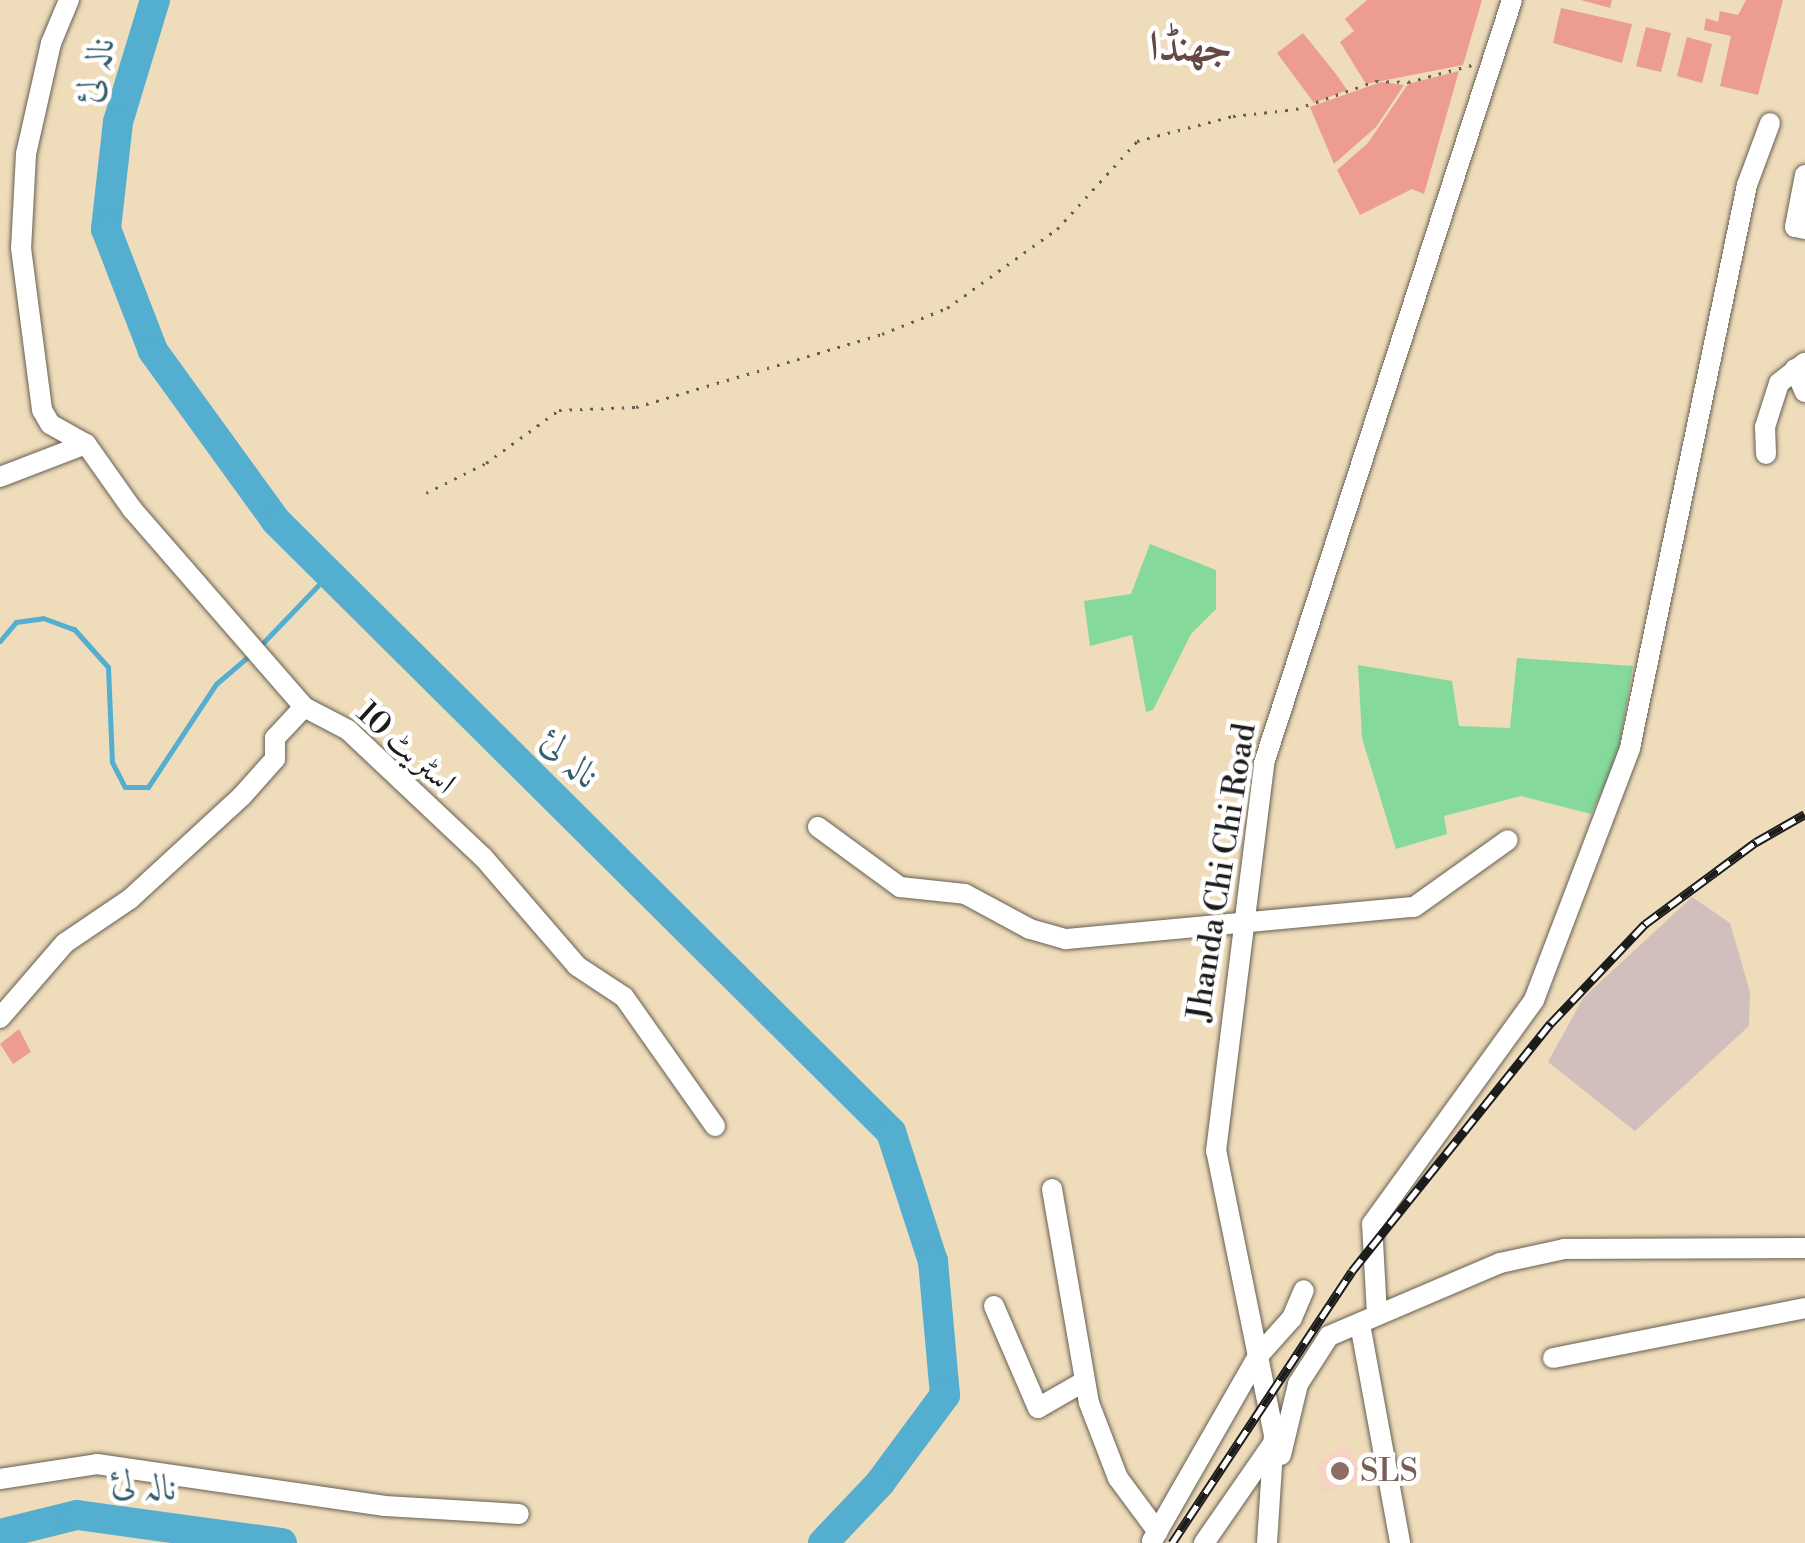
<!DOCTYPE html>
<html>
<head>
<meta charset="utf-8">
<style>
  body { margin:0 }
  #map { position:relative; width:1805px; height:1543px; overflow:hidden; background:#efdcba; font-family:"Libre Bodoni",Amiri,serif }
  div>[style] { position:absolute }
  .built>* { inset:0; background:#f5d2c2 }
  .industrial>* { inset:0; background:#d1bfbd }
  .green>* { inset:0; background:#85d99b }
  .stream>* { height:5px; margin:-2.5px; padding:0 2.5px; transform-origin:2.5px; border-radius:2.5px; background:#53aed0 }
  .river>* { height:30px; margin:-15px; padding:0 15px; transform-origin:15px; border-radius:15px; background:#53aed0 }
  .building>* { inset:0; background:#ec9d90 }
  .path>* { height:2.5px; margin-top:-1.25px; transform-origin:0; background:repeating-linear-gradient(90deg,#665f53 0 2.5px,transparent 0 10.5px) }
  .roads { filter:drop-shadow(0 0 2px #665f53) drop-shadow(0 0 2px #665f53) }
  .minor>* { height:20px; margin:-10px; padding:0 10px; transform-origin:10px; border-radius:10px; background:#fff }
  .rail>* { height:9px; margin-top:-4.5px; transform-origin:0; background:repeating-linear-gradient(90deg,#fff 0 15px,#1c1c1c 0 30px); box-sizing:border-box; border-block:2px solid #1c1c1c }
  .dots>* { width:28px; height:28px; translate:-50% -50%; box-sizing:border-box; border:5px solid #fff; border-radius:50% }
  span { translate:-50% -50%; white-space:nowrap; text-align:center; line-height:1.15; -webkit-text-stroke:9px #fff; paint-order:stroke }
  .street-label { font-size:32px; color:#1c1c1c }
  .education-label { font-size:32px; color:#785e54 }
  .left { translate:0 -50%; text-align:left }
  .water-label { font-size:35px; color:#355e6d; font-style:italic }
  .district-label { font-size:42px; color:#654945; font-weight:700 }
</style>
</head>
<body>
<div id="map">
  <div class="built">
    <i style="clip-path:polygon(1346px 1444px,1366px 1478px,1322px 1493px,1317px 1464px)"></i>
  </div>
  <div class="industrial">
    <i style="clip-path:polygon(1692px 897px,1730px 923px,1750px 992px,1749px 1026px,1635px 1131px,1548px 1062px,1583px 998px)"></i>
  </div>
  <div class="green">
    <i style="clip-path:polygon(1150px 544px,1216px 570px,1216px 609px,1191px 634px,1153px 710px,1146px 712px,1132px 635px,1090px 646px,1084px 601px,1131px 594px)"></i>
    <i style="clip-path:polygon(1517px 658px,1633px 666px,1617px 760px,1591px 814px,1521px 796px,1444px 816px,1447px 834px,1396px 849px,1362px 738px,1358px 665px,1452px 681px,1459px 726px,1510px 728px)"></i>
  </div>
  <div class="stream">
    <i style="left:0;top:641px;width:25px;rotate:-50deg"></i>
    <i style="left:16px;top:622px;width:27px;rotate:-8deg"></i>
    <i style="left:43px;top:618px;width:33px;rotate:20deg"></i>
    <i style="left:74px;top:629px;width:51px;rotate:48.2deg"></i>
    <i style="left:108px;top:667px;width:95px;rotate:87.6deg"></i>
    <i style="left:112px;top:762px;width:28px;rotate:63deg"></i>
    <i style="left:125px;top:787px;width:23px"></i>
    <i style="left:148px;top:787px;width:123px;rotate:-56.6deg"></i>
    <i style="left:216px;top:684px;width:46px;rotate:-40.6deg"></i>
    <i style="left:259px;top:647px;width:101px;rotate:-46.2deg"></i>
  </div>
  <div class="river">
    <i style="left:155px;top:0;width:127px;rotate:106.9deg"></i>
    <i style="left:118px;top:122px;width:108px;rotate:96.4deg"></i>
    <i style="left:106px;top:229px;width:131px;rotate:68.9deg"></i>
    <i style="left:153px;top:351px;width:210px;rotate:54.1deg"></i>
    <i style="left:276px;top:521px;width:867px;rotate:44.81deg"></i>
    <i style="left:891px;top:1132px;width:136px;rotate:72deg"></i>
    <i style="left:933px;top:1261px;width:135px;rotate:84.9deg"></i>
    <i style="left:945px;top:1395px;width:109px;rotate:126.5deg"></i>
    <i style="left:880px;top:1483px;width:83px;rotate:133.5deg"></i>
    <i style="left:0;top:1534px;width:79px;rotate:-13.9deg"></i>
    <i style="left:77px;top:1515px;width:207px;rotate:7.8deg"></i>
  </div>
  <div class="building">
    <i style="clip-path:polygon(1367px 0,1482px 0,1463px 65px,1366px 84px,1340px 42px,1354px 31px,1345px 19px)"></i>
    <i style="clip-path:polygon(1581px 0,1612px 0,1610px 8px)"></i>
    <i style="clip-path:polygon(1746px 0,1783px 0,1758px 95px,1720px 86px,1731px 36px,1704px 30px,1706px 18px,1718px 22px,1720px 11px,1738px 15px)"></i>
    <i style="clip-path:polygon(1561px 8px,1632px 24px,1622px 63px,1553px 43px)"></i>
    <i style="clip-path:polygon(1646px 27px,1671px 33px,1661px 72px,1636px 66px)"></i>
    <i style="clip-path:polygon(1303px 33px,1336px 74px,1347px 90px,1314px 103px,1277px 53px)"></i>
    <i style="clip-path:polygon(1687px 37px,1712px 44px,1702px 83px,1677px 76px)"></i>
    <i style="clip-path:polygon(1459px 71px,1424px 194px,1412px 189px,1360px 215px,1337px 170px,1368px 143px,1408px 84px)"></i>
    <i style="clip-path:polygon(1381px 82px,1404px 85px,1376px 127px,1334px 164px,1310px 107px)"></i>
    <i style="clip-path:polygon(19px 1029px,31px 1052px,13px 1064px,0 1044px)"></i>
  </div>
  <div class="path">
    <i style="left:426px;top:493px;width:67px;rotate:-26.6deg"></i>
    <i style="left:486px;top:463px;width:90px;rotate:-36deg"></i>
    <i style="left:559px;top:410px;width:77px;rotate:-2.2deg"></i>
    <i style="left:636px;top:407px;width:257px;rotate:-16.5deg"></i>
    <i style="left:882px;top:334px;width:70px;rotate:-21.8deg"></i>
    <i style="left:947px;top:308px;width:135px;rotate:-35.7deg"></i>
    <i style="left:1057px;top:229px;width:119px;rotate:-47.7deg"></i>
    <i style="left:1137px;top:141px;width:99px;rotate:-14.6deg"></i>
    <i style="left:1233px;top:116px;width:63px;rotate:-6.3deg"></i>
    <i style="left:1296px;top:109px;width:85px;rotate:-19.3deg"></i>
    <i style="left:1376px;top:81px;width:32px;rotate:2deg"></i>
    <i style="left:1408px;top:82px;width:66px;rotate:-14.9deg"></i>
  </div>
  <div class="roads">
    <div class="minor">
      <i style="left:69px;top:0;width:47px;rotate:112.7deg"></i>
      <i style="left:51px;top:43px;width:114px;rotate:102.7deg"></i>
      <i style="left:26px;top:154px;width:94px;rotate:93deg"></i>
      <i style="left:21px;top:248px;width:163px;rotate:82.6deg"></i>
      <i style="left:42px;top:410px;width:16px;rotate:60deg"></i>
      <i style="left:50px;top:424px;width:41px;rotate:29.1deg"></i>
      <i style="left:1805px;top:175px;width:53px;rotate:100.9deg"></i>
      <i style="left:1795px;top:227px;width:10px;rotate:11deg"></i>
      <i style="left:1795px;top:369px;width:25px;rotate:67deg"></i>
      <i style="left:1766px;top:454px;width:27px;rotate:-92deg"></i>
      <i style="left:1765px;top:427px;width:46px;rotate:-72.3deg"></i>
      <i style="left:1779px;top:383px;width:33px;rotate:-38deg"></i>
      <i style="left:0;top:477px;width:92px;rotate:-21deg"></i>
      <i style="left:86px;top:444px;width:80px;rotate:54.7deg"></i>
      <i style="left:132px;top:509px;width:262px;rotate:49deg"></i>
      <i style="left:818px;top:827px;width:102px;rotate:36.2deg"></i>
      <i style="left:900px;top:887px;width:65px;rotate:6.1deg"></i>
      <i style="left:965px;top:894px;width:74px;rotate:28.3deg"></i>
      <i style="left:1030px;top:929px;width:37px;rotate:16deg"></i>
      <i style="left:1066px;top:939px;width:349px;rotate:-5.3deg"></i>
      <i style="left:1414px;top:907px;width:115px;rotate:-35.5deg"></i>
      <i style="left:0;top:1018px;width:99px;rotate:-49.1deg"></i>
      <i style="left:65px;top:943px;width:78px;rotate:-34.1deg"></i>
      <i style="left:130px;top:899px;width:152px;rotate:-42.6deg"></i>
      <i style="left:242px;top:796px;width:50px;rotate:-48.3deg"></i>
      <i style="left:275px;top:759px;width:21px;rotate:-90deg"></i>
      <i style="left:275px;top:738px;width:42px;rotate:-46.9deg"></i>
      <i style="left:304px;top:707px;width:50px;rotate:27.6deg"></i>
      <i style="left:348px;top:730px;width:185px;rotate:43.3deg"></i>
      <i style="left:483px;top:857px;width:144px;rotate:49.2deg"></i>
      <i style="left:577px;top:966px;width:56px;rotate:33.4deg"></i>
      <i style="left:624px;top:997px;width:158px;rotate:54.8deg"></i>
      <i style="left:1052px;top:1189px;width:217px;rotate:80.2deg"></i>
      <i style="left:1089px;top:1403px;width:80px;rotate:68.9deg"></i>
      <i style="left:1118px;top:1478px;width:67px;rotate:53.5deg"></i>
      <i style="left:994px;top:1306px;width:111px;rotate:66.7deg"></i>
      <i style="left:1038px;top:1408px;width:54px;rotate:-29.9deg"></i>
      <i style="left:1377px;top:1315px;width:91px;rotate:-93.1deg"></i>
      <i style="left:1372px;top:1224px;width:276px;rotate:-54.1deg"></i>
      <i style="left:1534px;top:1000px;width:270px;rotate:-69.1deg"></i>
      <i style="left:1630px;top:748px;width:575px;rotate:-78.26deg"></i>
      <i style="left:1747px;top:185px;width:66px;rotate:-69.6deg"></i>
      <i style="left:1360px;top:1324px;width:223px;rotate:79.6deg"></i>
      <i style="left:1553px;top:1358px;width:257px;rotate:-11.2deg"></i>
      <i style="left:1281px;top:1455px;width:73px;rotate:-76.5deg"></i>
      <i style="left:1298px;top:1384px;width:57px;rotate:-57.1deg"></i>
      <i style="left:1329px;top:1336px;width:186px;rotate:-23.1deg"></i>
      <i style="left:1500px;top:1263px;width:66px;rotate:-12.3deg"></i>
      <i style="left:1564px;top:1249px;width:241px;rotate:-0.2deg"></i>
      <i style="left:0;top:1479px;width:98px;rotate:-8.8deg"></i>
      <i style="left:97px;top:1464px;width:291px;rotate:8.3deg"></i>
      <i style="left:385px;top:1506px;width:134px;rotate:3.4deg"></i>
      <i style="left:1152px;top:1541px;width:213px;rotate:-60.2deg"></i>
      <i style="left:1258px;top:1356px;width:51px;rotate:-48.2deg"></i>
      <i style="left:1292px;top:1318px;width:30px;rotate:-67deg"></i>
      <i style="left:1204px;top:1543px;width:123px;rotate:-55.3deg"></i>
      <i style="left:1267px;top:1543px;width:108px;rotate:-86.3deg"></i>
      <i style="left:1274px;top:1435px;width:290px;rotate:-101.5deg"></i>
      <i style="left:1216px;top:1151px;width:391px;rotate:-82.9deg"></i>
      <i style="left:1264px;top:763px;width:802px;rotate:-71.99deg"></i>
    </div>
  </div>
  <div class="rail">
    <i style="left:1172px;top:1543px;width:326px;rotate:-56.5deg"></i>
    <i style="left:1352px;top:1271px;width:318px;rotate:-51.3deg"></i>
    <i style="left:1551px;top:1023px;width:137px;rotate:-46.5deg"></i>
    <i style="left:1645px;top:924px;width:138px;rotate:-36.5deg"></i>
    <i style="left:1756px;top:842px;width:56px;rotate:-29.7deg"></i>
  </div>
  <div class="dots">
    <i style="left:1340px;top:1471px;background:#8d6e63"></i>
  </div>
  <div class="street-label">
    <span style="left:406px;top:748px;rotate:42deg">اسٹریٹ 10</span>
    <span style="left:1222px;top:872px;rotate:-81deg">Jhanda Chi Chi Road</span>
  </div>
  <div class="education-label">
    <span class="left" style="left:1360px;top:1471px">SLS</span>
  </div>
  <div class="water-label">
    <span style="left:96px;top:69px;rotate:-74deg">نالہ لئ</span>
    <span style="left:570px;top:760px;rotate:45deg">نالہ لئ</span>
    <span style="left:145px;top:1486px;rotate:8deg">نالہ لئ</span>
  </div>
  <div class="district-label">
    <span style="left:1191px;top:48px">جھنڈا</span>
  </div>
</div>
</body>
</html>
